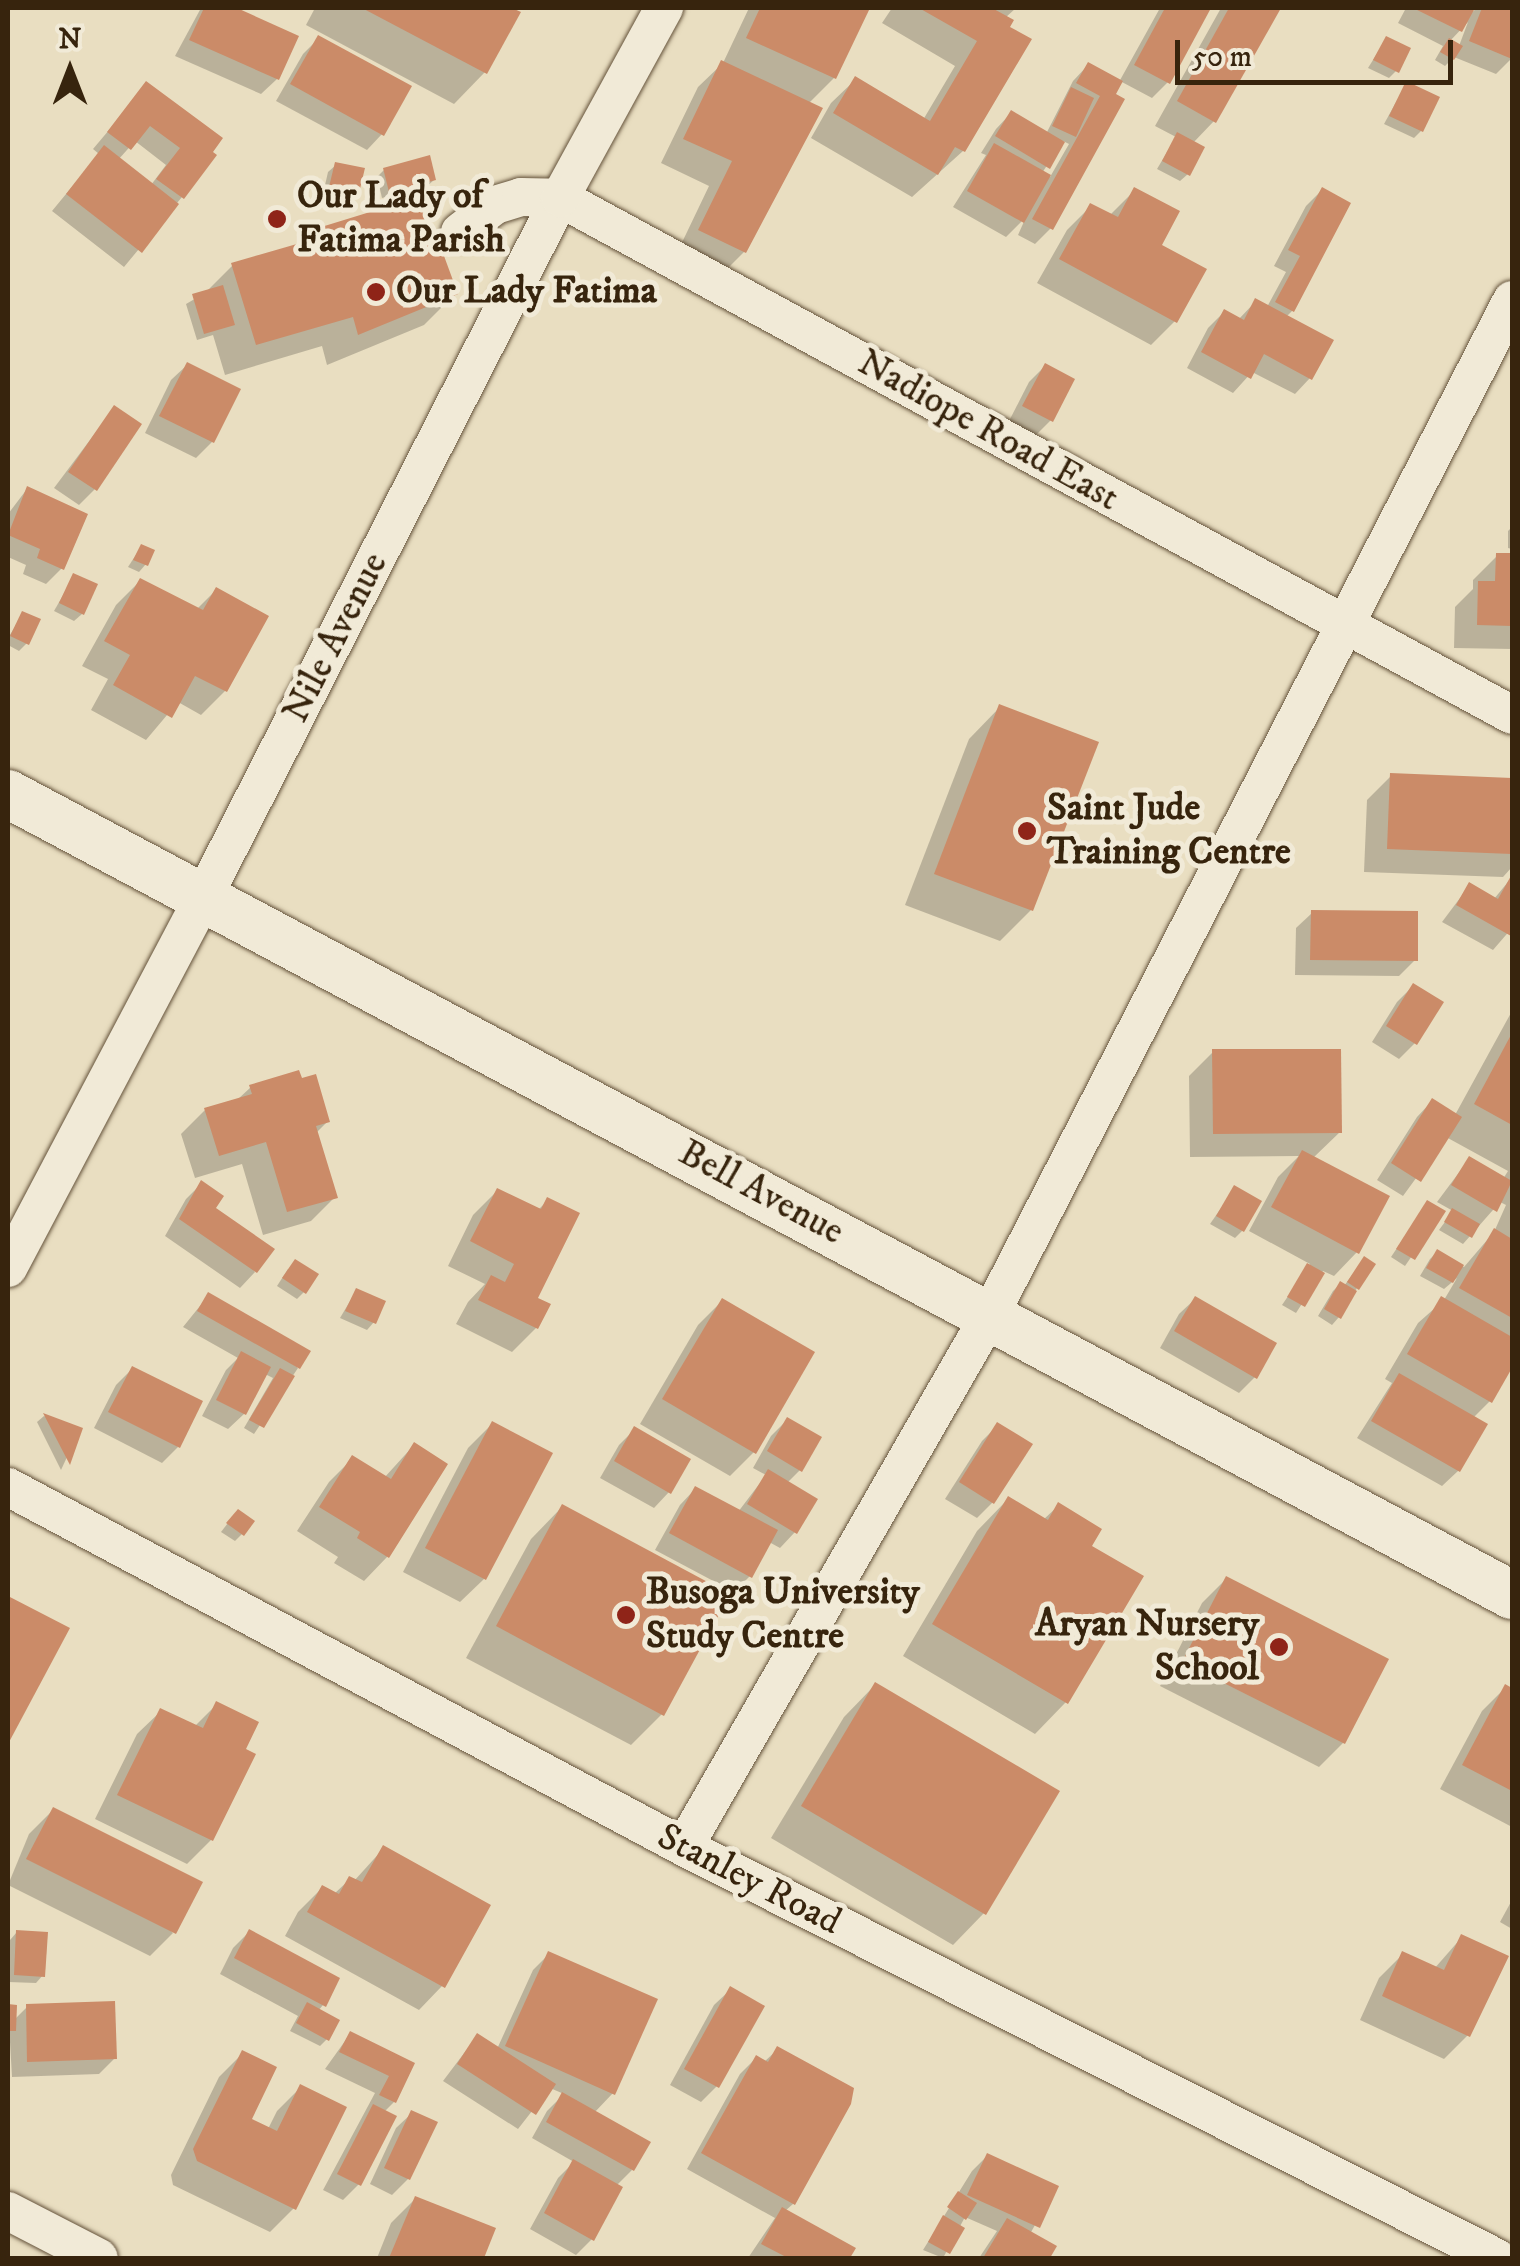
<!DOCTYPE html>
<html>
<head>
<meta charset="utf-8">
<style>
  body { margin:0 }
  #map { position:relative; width:1520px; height:2266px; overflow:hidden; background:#e9dec1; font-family:"IM FELL DW Pica",serif }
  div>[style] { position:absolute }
  .shadow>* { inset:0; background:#0003 }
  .building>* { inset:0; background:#cb8b68 }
  .roads { filter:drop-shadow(0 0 2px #64523a) drop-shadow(0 0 2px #64523a) }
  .minor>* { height:38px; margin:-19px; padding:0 19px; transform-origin:19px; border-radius:19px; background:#f1ead7 }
  .tertiary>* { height:48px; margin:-24px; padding:0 24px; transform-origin:24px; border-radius:24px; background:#f1ead7 }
  .dots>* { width:28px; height:28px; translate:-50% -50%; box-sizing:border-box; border:5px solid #f1ead7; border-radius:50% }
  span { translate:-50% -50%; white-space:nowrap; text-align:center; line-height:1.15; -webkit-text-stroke:10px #f1ead7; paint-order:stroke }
  .poi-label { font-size:38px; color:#37240d; font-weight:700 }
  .left { translate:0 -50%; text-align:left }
  .right { translate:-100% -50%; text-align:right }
  .street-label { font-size:38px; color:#37240d }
  .frame { position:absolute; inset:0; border:10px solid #37240d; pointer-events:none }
  .north { position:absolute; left:20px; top:20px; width:100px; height:100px; -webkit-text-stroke:8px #f1ead7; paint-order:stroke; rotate:0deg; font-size:28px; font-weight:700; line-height:40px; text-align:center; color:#37240d }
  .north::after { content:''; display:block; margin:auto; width:35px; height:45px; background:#37240d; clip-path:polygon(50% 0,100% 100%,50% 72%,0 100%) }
  .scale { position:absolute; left:1175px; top:40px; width:278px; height:45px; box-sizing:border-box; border:5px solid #37240d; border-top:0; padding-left:12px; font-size:30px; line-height:35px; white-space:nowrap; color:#37240d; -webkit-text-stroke:8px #f1ead7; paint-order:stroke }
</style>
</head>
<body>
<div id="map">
  <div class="shadow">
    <i style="clip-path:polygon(201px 8px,231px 8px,296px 37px,277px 79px,261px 94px,175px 56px)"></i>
    <i style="clip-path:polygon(315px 8px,506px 8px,517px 13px,485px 72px,454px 104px,306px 25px)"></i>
    <i style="clip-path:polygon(749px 8px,867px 8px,834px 78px,808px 104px,744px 252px,720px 276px,676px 255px,709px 186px,661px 163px,698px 87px,723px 63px)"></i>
    <i style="clip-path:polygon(892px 8px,1016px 8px,1005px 18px,963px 151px,912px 197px,811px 138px,831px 103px,855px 80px,923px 120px,955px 66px,882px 23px)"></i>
    <i style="clip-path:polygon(evenodd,1160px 8px,1208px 8px,1168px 82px,1152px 98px,1120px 81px,1051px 228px,1035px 244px,1018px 235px,1026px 217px,1006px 237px,953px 207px,986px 155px,981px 153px,996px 129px,1011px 113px,1046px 134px,1073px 81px,1088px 65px,1119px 82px,1160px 8px,1063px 141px,1069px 144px,1050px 177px,1042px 173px,1063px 141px)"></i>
    <i style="clip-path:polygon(1221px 8px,1278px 8px,1214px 121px,1193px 143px,1188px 174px,1180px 181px,1157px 169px,1176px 137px,1155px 126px)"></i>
    <i style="clip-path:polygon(evenodd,1406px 8px,1472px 8px,1469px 15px,1477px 8px,1512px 8px,1512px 58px,1496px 74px,1454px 57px,1445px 66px,1435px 60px,1443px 46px,1398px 23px,1406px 8px,1468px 22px,1459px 46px,1450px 41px,1468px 22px)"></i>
    <i style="clip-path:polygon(319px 38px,382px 134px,367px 150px,276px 101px,303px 54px)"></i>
    <i style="clip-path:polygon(1386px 39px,1396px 71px,1389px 78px,1368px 68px)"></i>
    <i style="clip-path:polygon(1406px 84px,1421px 131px,1414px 138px,1384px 124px)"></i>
    <i style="clip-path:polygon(evenodd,147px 85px,220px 138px,182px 197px,124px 267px,52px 211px,99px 154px,93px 149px,147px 85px,135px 141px,166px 165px,151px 185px,118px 160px,135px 141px)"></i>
    <i style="clip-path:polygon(336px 165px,357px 192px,349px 199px,323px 194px,328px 172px)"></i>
    <i style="clip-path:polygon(384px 170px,434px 180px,426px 187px,382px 198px,377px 177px)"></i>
    <i style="clip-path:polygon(1135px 190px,1159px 246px,1175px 321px,1151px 345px,1037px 283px,1067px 230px,1091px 206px,1111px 214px)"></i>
    <i style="clip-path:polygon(1322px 190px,1292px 311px,1286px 317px,1310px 378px,1295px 394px,1252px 372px,1233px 393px,1187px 368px,1208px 328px,1224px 312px,1238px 320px,1256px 301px,1267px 307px,1286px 272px,1274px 266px,1306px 206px)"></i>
    <i style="clip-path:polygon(319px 230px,455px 294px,424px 325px,327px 365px,322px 346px,225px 375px,213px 335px,197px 340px,186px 304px,205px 293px,233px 265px,306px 243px)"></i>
    <i style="clip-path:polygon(187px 365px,212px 442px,196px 458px,145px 433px,171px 380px)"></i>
    <i style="clip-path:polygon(1045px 366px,1051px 420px,1035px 436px,1008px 423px,1029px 382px)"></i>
    <i style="clip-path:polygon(114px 408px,95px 489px,79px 505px,54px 488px)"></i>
    <i style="clip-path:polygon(27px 489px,62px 568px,46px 584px,23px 574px,26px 565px,8px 557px,8px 514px)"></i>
    <i style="clip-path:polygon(1512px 527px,1512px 549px,1508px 548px,1508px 531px)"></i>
    <i style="clip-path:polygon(141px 547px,146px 564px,139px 572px,128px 567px)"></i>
    <i style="clip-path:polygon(1497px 556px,1512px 556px,1512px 649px,1454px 648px,1455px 607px,1473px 589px,1473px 580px)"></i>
    <i style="clip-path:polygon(74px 576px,82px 614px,74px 621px,54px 611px)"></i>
    <i style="clip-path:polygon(140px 581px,197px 609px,216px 590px,225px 691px,201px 715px,178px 702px,146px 740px,91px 710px,108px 679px,82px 666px,116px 605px)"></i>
    <i style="clip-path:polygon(23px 614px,27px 643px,19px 651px,8px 645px,8px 638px)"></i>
    <i style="clip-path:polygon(1000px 707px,1031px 910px,1000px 941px,905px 905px,969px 739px)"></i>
    <i style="clip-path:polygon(1391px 776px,1512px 780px,1512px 867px,1503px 877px,1364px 872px,1367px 800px)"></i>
    <i style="clip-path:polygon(1512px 877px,1512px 928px,1493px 950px,1442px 922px,1469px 886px,1494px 899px)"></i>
    <i style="clip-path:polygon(1312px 913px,1415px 960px,1399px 976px,1295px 975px,1296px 928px)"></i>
    <i style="clip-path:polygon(1413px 986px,1415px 1043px,1399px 1059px,1372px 1042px,1397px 1002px)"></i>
    <i style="clip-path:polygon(1512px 1011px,1512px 1363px,1490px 1401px,1473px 1418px,1458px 1471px,1442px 1486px,1357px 1438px,1392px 1383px,1385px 1379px,1418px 1323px,1444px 1300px,1457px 1278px,1444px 1289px,1420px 1276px,1430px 1259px,1437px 1252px,1464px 1267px,1494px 1232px,1506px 1205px,1500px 1202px,1463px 1244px,1439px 1230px,1453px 1211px,1437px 1202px,1469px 1159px,1503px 1179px,1508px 1171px,1446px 1137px,1403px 1196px,1377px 1180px,1417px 1117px,1432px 1101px,1455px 1115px)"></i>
    <i style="clip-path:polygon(1213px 1052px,1340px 1132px,1313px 1158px,1357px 1252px,1334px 1276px,1323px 1271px,1296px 1313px,1282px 1305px,1310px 1264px,1249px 1231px,1278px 1177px,1299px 1156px,1190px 1157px,1189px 1076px)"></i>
    <i style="clip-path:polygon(251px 1087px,328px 1121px,316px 1133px,335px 1197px,311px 1221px,263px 1235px,242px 1164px,195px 1178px,181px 1134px,205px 1110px,237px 1100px)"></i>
    <i style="clip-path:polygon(201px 1184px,212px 1209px,255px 1272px,240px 1288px,165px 1236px,186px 1199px)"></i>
    <i style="clip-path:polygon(1235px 1188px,1242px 1231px,1235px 1238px,1210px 1224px)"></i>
    <i style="clip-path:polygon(497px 1191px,538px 1210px,548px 1200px,534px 1299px,536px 1328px,512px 1352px,456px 1324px,468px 1302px,485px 1284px,448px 1266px,473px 1215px)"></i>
    <i style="clip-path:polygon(1427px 1203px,1442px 1212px,1405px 1266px,1391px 1257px)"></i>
    <i style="clip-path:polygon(1364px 1259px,1357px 1288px,1339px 1317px,1332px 1325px,1318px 1316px,1333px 1291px,1340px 1284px,1344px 1286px)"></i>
    <i style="clip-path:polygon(288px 1269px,304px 1292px,297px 1299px,277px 1286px)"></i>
    <i style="clip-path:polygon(356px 1291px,374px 1322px,367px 1330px,340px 1318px)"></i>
    <i style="clip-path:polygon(208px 1296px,298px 1368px,254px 1434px,244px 1428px,273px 1378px,265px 1374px,244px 1414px,228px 1429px,202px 1416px,226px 1370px,238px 1358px,183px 1327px)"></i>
    <i style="clip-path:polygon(1195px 1299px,1255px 1377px,1239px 1393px,1160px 1348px,1179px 1314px)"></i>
    <i style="clip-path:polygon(722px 1301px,754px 1452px,730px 1476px,640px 1424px,698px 1325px)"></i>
    <i style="clip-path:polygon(132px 1369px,178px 1447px,162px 1463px,94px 1428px,116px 1385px)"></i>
    <i style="clip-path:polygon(44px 1416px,80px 1429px,61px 1470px,37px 1422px)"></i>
    <i style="clip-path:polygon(787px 1420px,800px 1470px,787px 1483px,795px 1532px,780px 1548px,769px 1542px,750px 1576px,734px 1592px,655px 1550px,680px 1505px,695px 1489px,738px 1512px,766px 1475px,753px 1468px,771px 1436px)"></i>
    <i style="clip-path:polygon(492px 1424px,484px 1579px,460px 1602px,403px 1572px,468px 1448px)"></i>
    <i style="clip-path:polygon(998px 1425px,992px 1503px,977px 1518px,945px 1499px,982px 1441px)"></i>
    <i style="clip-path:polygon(635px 1429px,669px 1492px,654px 1508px,600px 1478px,619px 1445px)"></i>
    <i style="clip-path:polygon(414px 1445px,387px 1557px,364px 1581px,334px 1563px,338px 1557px,297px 1531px,329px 1482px,353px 1458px,384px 1478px)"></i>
    <i style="clip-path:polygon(1008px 1499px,1043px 1520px,1058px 1506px,1088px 1547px,1066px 1702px,1035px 1734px,903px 1656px,977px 1531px)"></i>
    <i style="clip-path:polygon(562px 1507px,662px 1714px,631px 1745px,466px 1658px,531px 1539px)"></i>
    <i style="clip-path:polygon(231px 1519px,242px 1534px,235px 1541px,221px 1532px)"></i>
    <i style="clip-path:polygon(1226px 1579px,1385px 1660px,1343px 1743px,1319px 1767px,1160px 1686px,1202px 1603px)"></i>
    <i style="clip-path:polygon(8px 1598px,66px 1629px,8px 1739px)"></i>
    <i style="clip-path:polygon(875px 1685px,984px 1913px,953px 1945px,771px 1838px,844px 1717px)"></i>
    <i style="clip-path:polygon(1506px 1687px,1512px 1691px,1512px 1827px,1440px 1789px,1482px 1711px)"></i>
    <i style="clip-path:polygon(217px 1704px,242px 1751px,211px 1840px,187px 1864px,95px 1819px,137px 1734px,161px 1711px,194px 1727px)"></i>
    <i style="clip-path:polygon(53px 1810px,173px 1933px,150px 1956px,8px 1885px,29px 1834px)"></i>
    <i style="clip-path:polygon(383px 1849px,442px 1986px,419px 2010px,285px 1936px,298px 1912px,322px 1888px,334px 1894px,350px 1879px,354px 1881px)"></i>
    <i style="clip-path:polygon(1512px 1900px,1512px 1929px,1500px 1922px)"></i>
    <i style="clip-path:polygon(17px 1932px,43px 1975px,36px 1983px,8px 1982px,10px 1940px)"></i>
    <i style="clip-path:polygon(249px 1932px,323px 2005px,318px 2011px,327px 2039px,320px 2046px,290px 2031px,298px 2016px,220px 1974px,233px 1948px)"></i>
    <i style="clip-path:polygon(1462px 1937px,1468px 2035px,1444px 2059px,1360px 2020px,1379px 1978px,1403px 1954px,1434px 1969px)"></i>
    <i style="clip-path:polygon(549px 1954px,613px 2093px,594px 2113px,632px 2170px,616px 2186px,592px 2239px,576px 2255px,530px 2229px,558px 2178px,574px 2162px,532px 2138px,547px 2111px,564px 2094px,550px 2088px,518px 2129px,443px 2081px,477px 2036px,497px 2049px,533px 1970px)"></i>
    <i style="clip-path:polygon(730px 1990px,717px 2086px,701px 2102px,670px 2085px,714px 2005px)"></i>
    <i style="clip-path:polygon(8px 2007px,14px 2007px,14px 2020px,27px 2007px,115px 2058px,99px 2074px,12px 2077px)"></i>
    <i style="clip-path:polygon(350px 2034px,411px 2065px,394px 2102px,384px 2112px,359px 2184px,343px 2200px,323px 2190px,375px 2093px,325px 2069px)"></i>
    <i style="clip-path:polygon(778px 2049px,793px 2204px,785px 2211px,853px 2248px,847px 2258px,748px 2258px,775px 2218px,687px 2169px,740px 2074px,756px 2058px,764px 2062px)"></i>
    <i style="clip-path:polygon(243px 2053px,248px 2120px,268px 2129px,277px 2111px,301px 2087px,294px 2208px,270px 2232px,173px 2185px,171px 2175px,219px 2077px)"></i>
    <i style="clip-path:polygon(412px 2113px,408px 2179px,392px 2195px,370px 2184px,396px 2128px)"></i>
    <i style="clip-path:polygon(987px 2156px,1056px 2187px,1030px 2234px,1054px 2247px,1047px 2258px,979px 2258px,997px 2231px,965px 2217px,943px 2258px,923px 2250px,972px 2171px)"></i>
    <i style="clip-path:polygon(415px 2199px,493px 2230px,481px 2258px,377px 2258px,391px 2223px)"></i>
  </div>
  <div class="building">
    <i style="clip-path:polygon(204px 8px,237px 8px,299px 36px,279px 80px,189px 40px)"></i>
    <i style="clip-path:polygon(362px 8px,512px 8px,521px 12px,487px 74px)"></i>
    <i style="clip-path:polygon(760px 8px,870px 8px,836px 79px,746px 38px)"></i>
    <i style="clip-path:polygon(919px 8px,992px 8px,1014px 20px,1010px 27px,1032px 39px,965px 152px,955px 147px,938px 175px,833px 113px,855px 76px,930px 121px,977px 41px)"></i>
    <i style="clip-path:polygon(1165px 8px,1211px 8px,1170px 84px,1134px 65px)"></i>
    <i style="clip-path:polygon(1229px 8px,1281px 8px,1216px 123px,1177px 101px)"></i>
    <i style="clip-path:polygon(1413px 8px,1475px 8px,1462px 32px)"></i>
    <i style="clip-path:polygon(1482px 8px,1512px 8px,1512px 59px,1469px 41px)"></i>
    <i style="clip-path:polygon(318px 35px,412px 86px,384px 136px,290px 84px)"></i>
    <i style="clip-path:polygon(1386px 36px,1411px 48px,1399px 73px,1373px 60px)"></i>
    <i style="clip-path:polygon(1449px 38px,1463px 46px,1454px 60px,1440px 52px)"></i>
    <i style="clip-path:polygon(721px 60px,823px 108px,746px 253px,698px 230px,732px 161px,683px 139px)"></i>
    <i style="clip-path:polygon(1088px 62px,1123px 81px,1116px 94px,1125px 99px,1053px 230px,1032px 219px,1100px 96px,1076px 83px)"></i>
    <i style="clip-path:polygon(146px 81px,223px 138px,213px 152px,217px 155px,184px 199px,156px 179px,180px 148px,150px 126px,131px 150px,107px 132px)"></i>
    <i style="clip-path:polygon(1406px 81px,1440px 97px,1423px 132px,1389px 116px)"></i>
    <i style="clip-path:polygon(1071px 87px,1094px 98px,1076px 137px,1052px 126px)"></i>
    <i style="clip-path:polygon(1011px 110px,1065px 142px,1050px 169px,995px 136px)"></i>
    <i style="clip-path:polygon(1177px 132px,1205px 147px,1190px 176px,1162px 161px)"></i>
    <i style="clip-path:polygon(994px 143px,1051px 175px,1024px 223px,967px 191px)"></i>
    <i style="clip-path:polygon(104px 145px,179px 204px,142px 253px,66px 194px)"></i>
    <i style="clip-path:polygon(430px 155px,436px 180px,389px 192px,383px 168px)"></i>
    <i style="clip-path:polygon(335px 162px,365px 168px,359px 193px,329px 187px)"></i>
    <i style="clip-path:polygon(1134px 187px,1180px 211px,1162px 245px,1207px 269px,1177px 323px,1059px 259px,1090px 203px,1118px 217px)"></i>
    <i style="clip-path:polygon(1322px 187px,1351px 203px,1294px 312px,1275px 302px,1300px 256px,1288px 250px)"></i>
    <i style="clip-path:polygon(422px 196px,458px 294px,358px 335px,353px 317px,256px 345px,231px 263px,321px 237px,318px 228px)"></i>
    <i style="clip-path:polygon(223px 285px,235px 325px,204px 334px,192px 294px)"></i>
    <i style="clip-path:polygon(1255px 298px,1334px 340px,1312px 380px,1264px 354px,1251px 379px,1201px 352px,1224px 309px,1244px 320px)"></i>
    <i style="clip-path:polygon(187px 362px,241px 389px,214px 443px,159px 416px)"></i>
    <i style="clip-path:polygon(1045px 363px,1075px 379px,1053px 422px,1022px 406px)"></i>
    <i style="clip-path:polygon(114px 405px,142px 424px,97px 491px,68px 472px)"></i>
    <i style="clip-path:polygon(27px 486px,88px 514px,64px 570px,37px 558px,40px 549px,8px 535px)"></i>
    <i style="clip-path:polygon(141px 544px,155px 550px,148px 566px,133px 560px)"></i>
    <i style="clip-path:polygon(1496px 553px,1512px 553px,1512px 626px,1477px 625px,1478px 581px,1495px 581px)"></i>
    <i style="clip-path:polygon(73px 573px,98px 584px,84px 615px,59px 603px)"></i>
    <i style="clip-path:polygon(140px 578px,203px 610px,216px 587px,269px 616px,227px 692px,195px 676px,172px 718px,113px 685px,130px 655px,104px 641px)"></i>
    <i style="clip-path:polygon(22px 611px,41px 619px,29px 645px,10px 636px)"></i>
    <i style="clip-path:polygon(999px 704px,1099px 742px,1033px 911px,934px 874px)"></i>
    <i style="clip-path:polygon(1390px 773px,1512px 778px,1512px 854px,1387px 849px)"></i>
    <i style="clip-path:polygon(1512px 874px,1511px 936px,1456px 905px,1469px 882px,1498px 899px)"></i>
    <i style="clip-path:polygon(1311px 910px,1418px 911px,1418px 961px,1310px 960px)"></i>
    <i style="clip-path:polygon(1413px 983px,1444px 1002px,1417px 1045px,1386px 1026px)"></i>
    <i style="clip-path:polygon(1512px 1033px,1512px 1125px,1474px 1104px)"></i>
    <i style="clip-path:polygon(1212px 1049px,1341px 1049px,1342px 1133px,1213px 1134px)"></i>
    <i style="clip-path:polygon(299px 1070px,302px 1078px,316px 1074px,330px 1122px,316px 1126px,338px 1198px,287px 1212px,266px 1142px,219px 1156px,204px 1108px,252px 1094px,249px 1085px)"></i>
    <i style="clip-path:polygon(1432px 1098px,1462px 1117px,1421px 1182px,1391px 1163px)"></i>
    <i style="clip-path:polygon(1302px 1150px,1390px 1196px,1359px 1254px,1271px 1207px)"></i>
    <i style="clip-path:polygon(1469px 1156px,1512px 1181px,1497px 1212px,1451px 1185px)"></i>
    <i style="clip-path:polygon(201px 1180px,224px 1196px,216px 1208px,275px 1249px,257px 1273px,179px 1219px)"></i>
    <i style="clip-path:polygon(1234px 1185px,1262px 1201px,1244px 1232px,1216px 1216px)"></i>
    <i style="clip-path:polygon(497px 1188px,541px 1209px,547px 1197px,580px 1213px,538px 1298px,551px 1304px,538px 1329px,478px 1300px,491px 1275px,505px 1282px,514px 1264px,470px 1241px)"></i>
    <i style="clip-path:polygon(1427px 1200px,1446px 1211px,1415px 1260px,1396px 1249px)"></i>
    <i style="clip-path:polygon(1452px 1208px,1480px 1224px,1472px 1238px,1444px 1222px)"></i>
    <i style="clip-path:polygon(1494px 1228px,1512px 1239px,1512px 1318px,1459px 1288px)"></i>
    <i style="clip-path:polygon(1437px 1249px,1464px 1265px,1453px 1283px,1426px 1268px)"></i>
    <i style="clip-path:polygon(1364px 1256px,1376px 1264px,1359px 1290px,1347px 1282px)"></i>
    <i style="clip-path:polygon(295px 1259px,319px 1274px,306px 1294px,282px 1278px)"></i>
    <i style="clip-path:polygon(1307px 1263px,1325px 1273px,1305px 1307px,1287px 1297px)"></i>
    <i style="clip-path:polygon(1340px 1281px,1357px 1291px,1341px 1319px,1324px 1309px)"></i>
    <i style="clip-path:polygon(356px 1288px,386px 1301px,376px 1324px,345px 1311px)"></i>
    <i style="clip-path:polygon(208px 1292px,311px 1351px,300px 1369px,197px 1311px)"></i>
    <i style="clip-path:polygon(1195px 1296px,1277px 1343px,1257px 1379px,1174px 1331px)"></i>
    <i style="clip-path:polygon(1441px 1296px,1512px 1337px,1512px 1368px,1492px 1403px,1407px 1354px)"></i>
    <i style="clip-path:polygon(722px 1298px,815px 1352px,756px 1454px,662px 1399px)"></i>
    <i style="clip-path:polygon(241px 1351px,271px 1367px,246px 1415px,216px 1400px)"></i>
    <i style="clip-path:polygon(132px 1366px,203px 1401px,180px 1448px,108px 1412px)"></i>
    <i style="clip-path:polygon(280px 1368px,295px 1376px,264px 1428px,249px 1420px)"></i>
    <i style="clip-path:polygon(1399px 1373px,1488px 1424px,1460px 1472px,1371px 1421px)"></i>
    <i style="clip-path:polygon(43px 1413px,83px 1428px,70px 1465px)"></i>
    <i style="clip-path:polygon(787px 1417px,822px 1437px,802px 1472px,767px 1451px)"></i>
    <i style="clip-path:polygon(492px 1421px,553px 1453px,486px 1580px,425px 1548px)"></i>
    <i style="clip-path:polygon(997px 1422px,1033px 1444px,994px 1504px,959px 1482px)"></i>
    <i style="clip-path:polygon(634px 1426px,691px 1459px,671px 1494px,614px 1461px)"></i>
    <i style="clip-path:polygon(414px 1442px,448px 1464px,389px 1558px,357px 1538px,360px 1532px,319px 1507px,352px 1455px,391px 1479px)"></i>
    <i style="clip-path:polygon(768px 1469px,818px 1499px,797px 1534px,747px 1504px)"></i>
    <i style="clip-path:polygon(695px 1486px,778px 1530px,752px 1578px,669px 1533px)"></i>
    <i style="clip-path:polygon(1008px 1496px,1048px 1520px,1058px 1502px,1102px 1529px,1092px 1546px,1144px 1576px,1068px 1704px,932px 1624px)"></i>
    <i style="clip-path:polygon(562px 1504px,730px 1594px,664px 1716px,496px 1626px)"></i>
    <i style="clip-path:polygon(238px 1509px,255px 1521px,244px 1536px,226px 1523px)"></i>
    <i style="clip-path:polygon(1226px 1576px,1389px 1659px,1345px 1744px,1182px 1662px)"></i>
    <i style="clip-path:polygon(8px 1596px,70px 1628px,8px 1744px)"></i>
    <i style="clip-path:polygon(875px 1682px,1060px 1791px,986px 1915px,801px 1806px)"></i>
    <i style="clip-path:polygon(1505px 1684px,1512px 1688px,1512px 1791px,1462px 1765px)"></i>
    <i style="clip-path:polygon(216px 1701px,259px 1722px,246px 1749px,256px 1754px,213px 1841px,117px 1795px,160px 1708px,203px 1728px)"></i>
    <i style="clip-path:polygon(53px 1807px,203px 1882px,176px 1934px,26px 1859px)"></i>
    <i style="clip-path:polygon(383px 1845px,491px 1905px,445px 1988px,307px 1912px,322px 1885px,339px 1894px,349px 1876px,362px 1882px)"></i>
    <i style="clip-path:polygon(249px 1929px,340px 1978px,326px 2007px,234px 1958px)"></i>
    <i style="clip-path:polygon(16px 1930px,48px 1932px,45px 1977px,14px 1975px)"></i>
    <i style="clip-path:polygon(1461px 1934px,1509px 1956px,1470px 2037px,1382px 1996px,1402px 1951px,1444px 1970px)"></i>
    <i style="clip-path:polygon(548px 1951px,658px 1999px,615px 2095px,505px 2046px)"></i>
    <i style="clip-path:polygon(730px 1986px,765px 2006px,719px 2088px,684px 2069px)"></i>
    <i style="clip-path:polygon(115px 2001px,117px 2059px,27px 2062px,26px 2004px)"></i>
    <i style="clip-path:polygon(307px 2002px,340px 2020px,329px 2041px,296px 2023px)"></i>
    <i style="clip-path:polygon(8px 2004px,17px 2005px,16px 2031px,8px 2031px)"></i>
    <i style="clip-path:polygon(350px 2031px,415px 2063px,396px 2103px,379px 2095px,389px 2076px,339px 2052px)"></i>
    <i style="clip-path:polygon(477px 2033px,556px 2084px,536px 2115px,457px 2064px)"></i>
    <i style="clip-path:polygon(777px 2046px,854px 2088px,851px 2104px,795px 2205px,701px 2153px,756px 2055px,768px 2062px)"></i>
    <i style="clip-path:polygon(242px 2050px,277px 2067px,252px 2119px,277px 2131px,300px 2084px,347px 2107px,296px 2210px,197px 2161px,193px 2149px)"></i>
    <i style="clip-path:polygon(562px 2092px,651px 2142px,634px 2171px,546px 2122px)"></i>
    <i style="clip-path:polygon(373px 2104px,397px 2116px,361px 2186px,337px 2174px)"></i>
    <i style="clip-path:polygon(411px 2110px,438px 2122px,410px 2180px,384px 2168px)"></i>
    <i style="clip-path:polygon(987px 2153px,1059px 2186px,1040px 2228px,967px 2195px)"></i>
    <i style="clip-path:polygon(573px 2159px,623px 2187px,594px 2241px,544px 2213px)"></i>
    <i style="clip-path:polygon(958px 2191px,977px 2203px,966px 2220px,947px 2207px)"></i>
    <i style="clip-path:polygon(415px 2196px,496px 2228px,484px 2258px,389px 2258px)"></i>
    <i style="clip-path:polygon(782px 2207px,856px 2248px,850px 2258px,788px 2258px,761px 2244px)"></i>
    <i style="clip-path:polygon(943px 2215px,965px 2228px,950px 2254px,928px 2242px)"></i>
    <i style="clip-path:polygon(1007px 2218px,1057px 2246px,1050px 2258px,983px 2258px)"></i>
  </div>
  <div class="roads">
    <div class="minor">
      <i style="left:460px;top:232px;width:44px;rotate:-37.6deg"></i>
      <i style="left:495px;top:205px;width:27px;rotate:-17deg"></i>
      <i style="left:521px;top:197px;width:39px;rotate:1deg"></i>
      <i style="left:560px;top:198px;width:1083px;rotate:28.5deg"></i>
      <i style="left:8px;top:1268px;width:416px;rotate:-62.2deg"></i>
      <i style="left:202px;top:900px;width:788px;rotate:-62.98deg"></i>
      <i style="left:560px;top:198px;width:217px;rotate:-61.3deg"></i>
      <i style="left:8px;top:1487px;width:766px;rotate:28.04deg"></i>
      <i style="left:684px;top:1847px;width:911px;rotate:26.82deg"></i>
      <i style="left:684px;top:1847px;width:616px;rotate:-60.11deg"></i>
      <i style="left:991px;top:1313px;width:1139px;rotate:-62.78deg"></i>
      <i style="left:8px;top:2211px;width:102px;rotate:27.3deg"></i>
    </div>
    <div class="tertiary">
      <i style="left:8px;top:794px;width:1704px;rotate:28.04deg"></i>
    </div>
  </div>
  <div class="dots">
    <i style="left:277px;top:219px;background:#8f2418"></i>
    <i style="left:376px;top:292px;background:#8f2418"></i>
    <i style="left:1027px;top:831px;background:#8f2418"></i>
    <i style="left:626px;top:1615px;background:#8f2418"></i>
    <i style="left:1279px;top:1647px;background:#8f2418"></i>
  </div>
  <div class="poi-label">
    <span class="left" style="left:297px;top:219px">Our Lady of<br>Fatima Parish</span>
    <span class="left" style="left:396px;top:292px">Our Lady Fatima</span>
    <span class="left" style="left:1047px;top:831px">Saint Jude<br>Training Centre</span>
    <span class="left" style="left:646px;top:1615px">Busoga University<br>Study Centre</span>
    <span class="right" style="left:1259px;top:1647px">Aryan Nursery<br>School</span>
  </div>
  <div class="street-label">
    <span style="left:988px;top:431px;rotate:29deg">Nadiope Road East</span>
    <span style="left:336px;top:638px;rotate:-63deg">Nile Avenue</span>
    <span style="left:761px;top:1193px;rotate:28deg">Bell Avenue</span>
    <span style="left:749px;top:1880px;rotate:27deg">Stanley Road</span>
  </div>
  <div class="frame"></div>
  <div class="north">N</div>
  <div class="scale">50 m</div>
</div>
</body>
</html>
